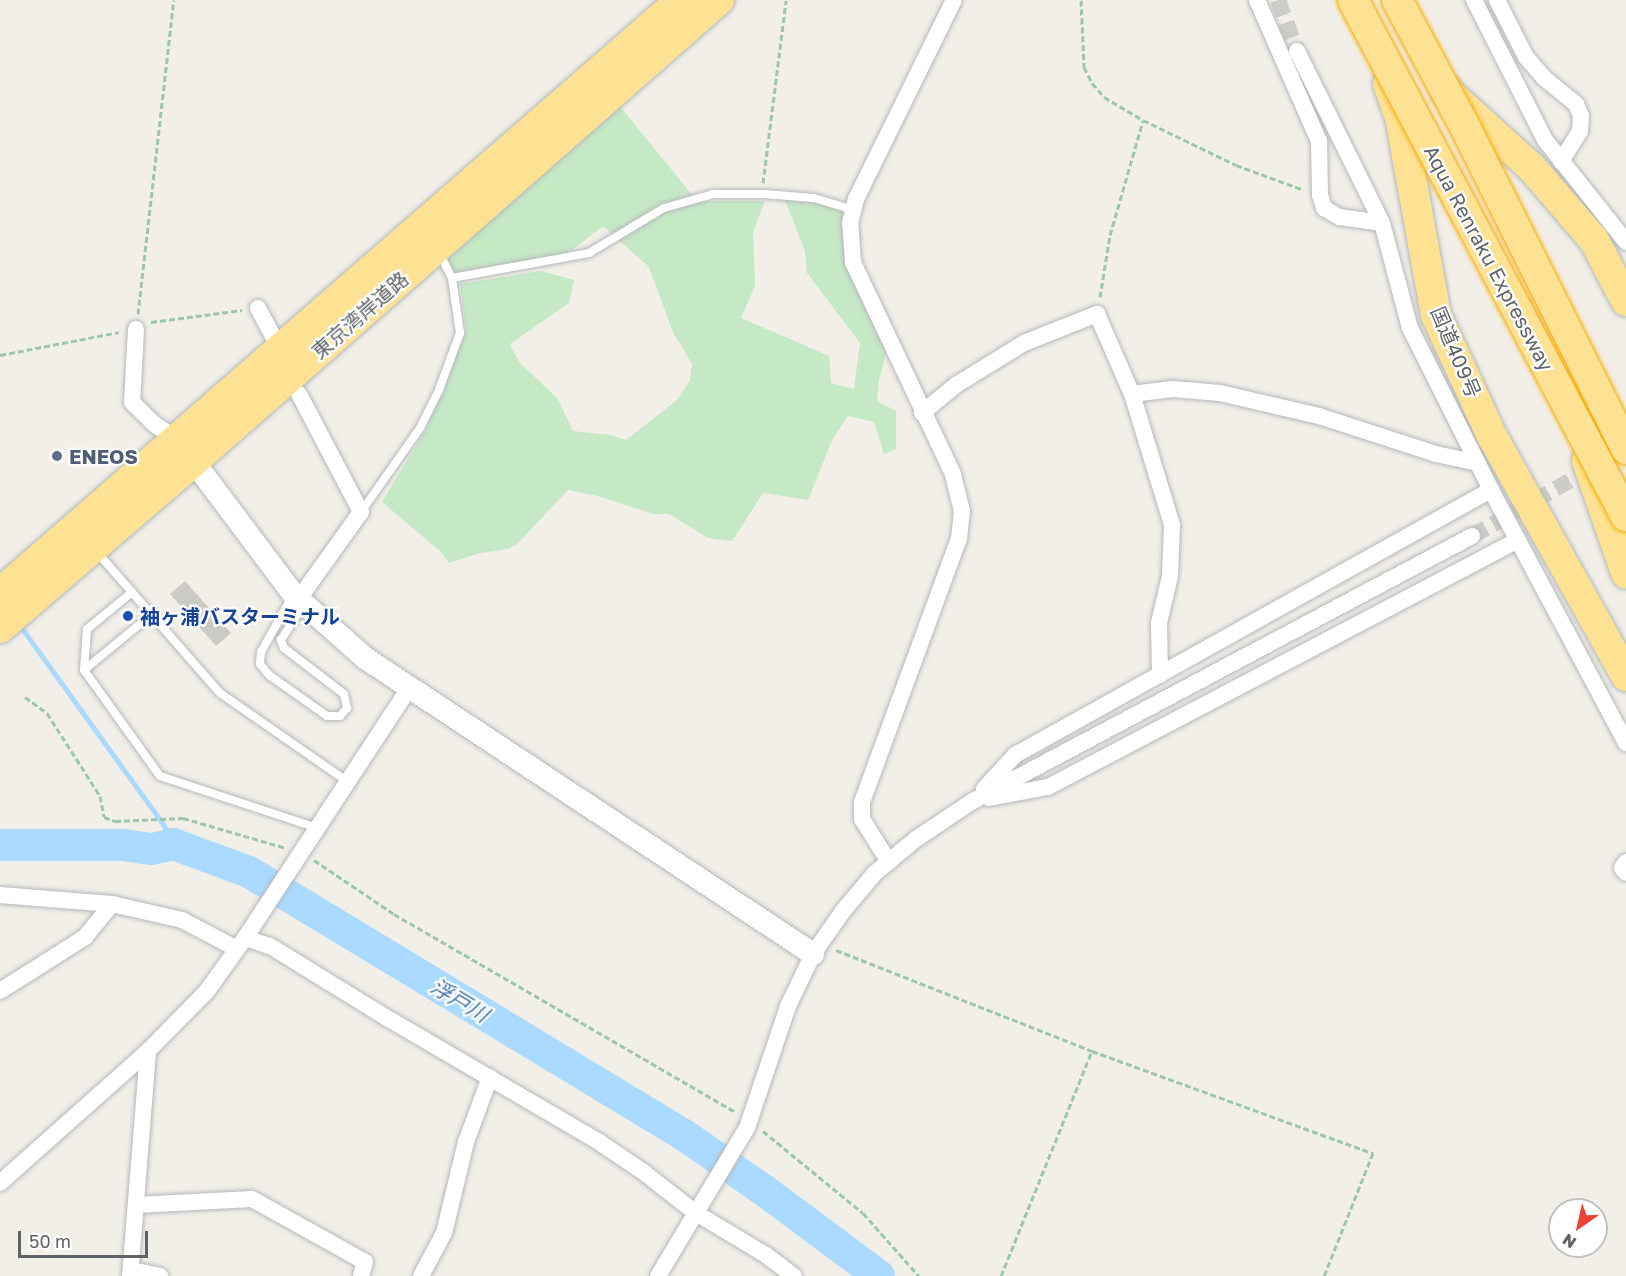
<!DOCTYPE html>
<html>
<head>
<meta charset="utf-8">
<style>
  body { margin:0 }
  #map { position:relative; width:1626px; height:1276px; overflow:hidden; background:#f1efe8; font-family:"Golos Text","Noto Sans JP",sans-serif }
  div>[style] { position:absolute }
  .green>* { inset:0; background:#c5e8c5 }
  .stream>* { height:5px; margin:-2.5px; padding:0 2.5px; transform-origin:2.5px; border-radius:2.5px; background:#aadaff }
  .river>* { height:32px; margin:-16px; padding:0 16px; transform-origin:16px; border-radius:16px; background:#aadaff }
  .building>* { inset:0; background:#cccac5 }
  .street-tunnel>* { height:16px; margin-top:-8px; transform-origin:0; background:repeating-linear-gradient(90deg,#ccccc8 0 16px,transparent 0 24px) }
  .path>* { height:3px; margin-top:-1.5px; transform-origin:0; background:repeating-linear-gradient(90deg,#9cc7a9 0 6px,transparent 0 9px) }
  .roads { filter:drop-shadow(0 0 2px #b5b8bc) drop-shadow(0 0 2px #b5b8bc) }
  .lane>* { height:8px; margin:-4px; padding:0 4px; transform-origin:4px; border-radius:4px; background:#fff }
  .street>* { height:16px; margin:-8px; padding:0 8px; transform-origin:8px; border-radius:8px; background:#fff }
  .secondary>* { height:22px; margin:-11px; padding:0 11px; transform-origin:11px; border-radius:11px; background:#fff }
  .highway>* { height:30px; margin:-15px; padding:0 15px; transform-origin:15px; border-radius:15px; background:#fde293 }
  .bridges { filter:drop-shadow(0 0 2px #f9ab00) drop-shadow(0 0 2px #f9ab00) }
  .highway-bridge>* { height:30px; margin:-15px; padding:0 15px; transform-origin:15px; border-radius:15px; background:#fde293 }
  .dots>* { width:16px; height:16px; translate:-50% -50%; box-sizing:border-box; border:3px solid #fff; border-radius:50% }
  span { translate:-50% -50%; white-space:nowrap; text-align:center; line-height:1.15; -webkit-text-stroke:4.5px #fff; paint-order:stroke }
  .street-label { font-size:20px; color:#5f6368 }
  .service-label { font-size:20px; color:#4e5e75; font-weight:700 }
  .left { translate:0 -50%; text-align:left }
  .transit-label { font-size:20px; color:#164399; font-weight:700 }
  .water-label { font-size:21px; color:#4174aa; font-style:italic }
  .north { position:absolute; left:1548px; top:1198px; width:60px; height:60px; box-sizing:border-box; background:#fff; border:2px solid #bfc1c3; border-radius:50%; rotate:214deg; font-size:16px; font-weight:700; line-height:24px; text-align:center; color:#5f6368 }
  .north::after { content:''; display:block; margin:auto; width:21px; height:27px; background:#ea4335; clip-path:polygon(50% 0,100% 100%,50% 72%,0 100%) }
  .scale { position:absolute; left:18px; top:1231px; width:130px; height:27px; box-sizing:border-box; border:3px solid #5f6368; border-top:0; padding-left:8px; font-size:18px; line-height:21px; white-space:nowrap; color:#5f6368; -webkit-text-stroke:4px #fff; paint-order:stroke }
</style>
</head>
<body>
<div id="map">
  <div class="green">
    <i style="clip-path:polygon(618px 104px,697px 201px,765px 201px,753px 232px,755px 286px,741px 318px,829px 356px,831px 383px,854px 389px,860px 343px,807px 273px,805px 251px,785px 200px,836px 205px,844px 214px,886px 353px,879px 380px,877px 401px,896px 411px,896px 449px,884px 454px,874px 422px,848px 416px,833px 438px,808px 500px,763px 493px,732px 541px,708px 538px,669px 514px,653px 514px,598px 496px,568px 490px,517px 544px,508px 549px,480px 553px,449px 563px,440px 551px,382px 502px,425px 431px,466px 331px,460px 284px,541px 271px,574px 280px,569px 303px,510px 344px,520px 363px,557px 398px,573px 431px,610px 435px,626px 440px,677px 400px,690px 380px,692px 364px,673px 332px,649px 267px,603px 226px,571px 251px,559px 255px,454px 273px,445px 253px)"></i>
  </div>
  <div class="stream">
    <i style="left:18px;top:623px;width:248px;rotate:54.2deg"></i>
    <i style="left:163px;top:824px;width:22px;rotate:63deg"></i>
  </div>
  <div class="river">
    <i style="left:0;top:845px;width:123px"></i>
    <i style="left:123px;top:845px;width:29px;rotate:8deg"></i>
    <i style="left:152px;top:849px;width:22px;rotate:-13deg"></i>
    <i style="left:173px;top:844px;width:81px;rotate:20.2deg"></i>
    <i style="left:249px;top:872px;width:508px;rotate:31.16deg"></i>
    <i style="left:684px;top:1135px;width:98px;rotate:34.7deg"></i>
    <i style="left:765px;top:1191px;width:142px;rotate:36.7deg"></i>
  </div>
  <div class="building">
    <i style="clip-path:polygon(185px 581px,231px 633px,216px 646px,170px 594px)"></i>
  </div>
  <div class="street-tunnel">
    <i style="left:1278px;top:0;width:54px;rotate:69.6deg"></i>
    <i style="left:1472px;top:536px;width:177px;rotate:-29.5deg"></i>
  </div>
  <div class="path">
    <i style="left:1081px;top:0;width:67px;rotate:87.4deg"></i>
    <i style="left:1084px;top:67px;width:18px;rotate:63deg"></i>
    <i style="left:1092px;top:83px;width:18px;rotate:49deg"></i>
    <i style="left:1104px;top:97px;width:45px;rotate:30.5deg"></i>
    <i style="left:1143px;top:120px;width:103px;rotate:25.8deg"></i>
    <i style="left:1236px;top:165px;width:72px;rotate:20.2deg"></i>
    <i style="left:763px;top:183px;width:184px;rotate:-82.8deg"></i>
    <i style="left:1100px;top:297px;width:63px;rotate:-80.8deg"></i>
    <i style="left:1110px;top:235px;width:119px;rotate:-73.9deg"></i>
    <i style="left:138px;top:314px;width:316px;rotate:-83.5deg"></i>
    <i style="left:151px;top:322px;width:92px;rotate:-7.5deg"></i>
    <i style="left:0;top:355px;width:121px;rotate:-10.9deg"></i>
    <i style="left:25px;top:697px;width:27px;rotate:36deg"></i>
    <i style="left:47px;top:713px;width:98px;rotate:57.4deg"></i>
    <i style="left:100px;top:796px;width:21px;rotate:79deg"></i>
    <i style="left:104px;top:817px;width:12px;rotate:20deg"></i>
    <i style="left:115px;top:821px;width:68px;rotate:-2.5deg"></i>
    <i style="left:183px;top:818px;width:107px;rotate:16.2deg"></i>
    <i style="left:314px;top:860px;width:97px;rotate:34deg"></i>
    <i style="left:394px;top:914px;width:395px;rotate:30.1deg"></i>
    <i style="left:836px;top:950px;width:275px;rotate:21.5deg"></i>
    <i style="left:1092px;top:1051px;width:299px;rotate:20deg"></i>
    <i style="left:1373px;top:1153px;width:132px;rotate:111.7deg"></i>
    <i style="left:763px;top:1131px;width:129px;rotate:39.4deg"></i>
    <i style="left:863px;top:1213px;width:84px;rotate:48.4deg"></i>
    <i style="left:1001px;top:1276px;width:243px;rotate:-68deg"></i>
  </div>
  <div class="roads">
    <div class="lane">
      <i style="left:452px;top:278px;width:139px;rotate:-10.3deg"></i>
      <i style="left:589px;top:253px;width:87px;rotate:-31deg"></i>
      <i style="left:664px;top:208px;width:51px;rotate:-15.9deg"></i>
      <i style="left:713px;top:194px;width:51px"></i>
      <i style="left:764px;top:194px;width:50px;rotate:4.6deg"></i>
      <i style="left:814px;top:198px;width:42px;rotate:16.7deg"></i>
      <i style="left:361px;top:512px;width:103px;rotate:-54.9deg"></i>
      <i style="left:420px;top:428px;width:42px;rotate:-63.4deg"></i>
      <i style="left:439px;top:390px;width:61px;rotate:-69.8deg"></i>
      <i style="left:460px;top:333px;width:56px;rotate:-98.3deg"></i>
      <i style="left:452px;top:278px;width:29px;rotate:-117deg"></i>
      <i style="left:96px;top:551px;width:189px;rotate:48.9deg"></i>
      <i style="left:220px;top:693px;width:156px;rotate:34.8deg"></i>
      <i style="left:131px;top:593px;width:57px;rotate:140.7deg"></i>
      <i style="left:87px;top:629px;width:41px;rotate:94.2deg"></i>
      <i style="left:84px;top:670px;width:130px;rotate:54.4deg"></i>
      <i style="left:160px;top:776px;width:165px;rotate:18.3deg"></i>
      <i style="left:293px;top:595px;width:65px;rotate:119.3deg"></i>
      <i style="left:261px;top:652px;width:12px;rotate:95deg"></i>
      <i style="left:260px;top:664px;width:14px;rotate:51deg"></i>
      <i style="left:269px;top:675px;width:71px;rotate:35.3deg"></i>
      <i style="left:327px;top:716px;width:13px"></i>
      <i style="left:340px;top:716px;width:11px;rotate:-49deg"></i>
      <i style="left:347px;top:708px;width:14px;rotate:-102deg"></i>
      <i style="left:344px;top:694px;width:76px;rotate:-142.5deg"></i>
      <i style="left:284px;top:648px;width:9px;rotate:-111deg"></i>
      <i style="left:281px;top:640px;width:41px;rotate:-57.8deg"></i>
      <i style="left:84px;top:670px;width:87px;rotate:-39.4deg"></i>
    </div>
    <div class="street">
      <i style="left:1257px;top:0;width:154px;rotate:66.3deg"></i>
      <i style="left:1319px;top:141px;width:54px;rotate:88.9deg"></i>
      <i style="left:1320px;top:195px;width:14px;rotate:73deg"></i>
      <i style="left:1324px;top:208px;width:17px;rotate:31deg"></i>
      <i style="left:1339px;top:217px;width:43px;rotate:7.9deg"></i>
      <i style="left:1474px;top:0;width:157px;rotate:63.1deg"></i>
      <i style="left:1545px;top:140px;width:130px;rotate:51.5deg"></i>
      <i style="left:1497px;top:0;width:64px;rotate:63deg"></i>
      <i style="left:1526px;top:57px;width:28px;rotate:49deg"></i>
      <i style="left:1544px;top:78px;width:41px;rotate:39.1deg"></i>
      <i style="left:1576px;top:104px;width:13px;rotate:67deg"></i>
      <i style="left:1581px;top:116px;width:15px;rotate:94deg"></i>
      <i style="left:1580px;top:131px;width:36px;rotate:122deg"></i>
      <i style="left:1297px;top:51px;width:192px;rotate:63.7deg"></i>
      <i style="left:1382px;top:223px;width:109px;rotate:75.1deg"></i>
      <i style="left:1410px;top:328px;width:181px;rotate:63.4deg"></i>
      <i style="left:1491px;top:490px;width:287px;rotate:61.9deg"></i>
      <i style="left:258px;top:308px;width:32px;rotate:62deg"></i>
      <i style="left:136px;top:329px;width:73px;rotate:93.1deg"></i>
      <i style="left:132px;top:402px;width:31px;rotate:45deg"></i>
      <i style="left:154px;top:424px;width:27px;rotate:34deg"></i>
      <i style="left:1132px;top:394px;width:41px;rotate:-7deg"></i>
      <i style="left:1173px;top:389px;width:47px;rotate:4.9deg"></i>
      <i style="left:1220px;top:393px;width:102px;rotate:13.1deg"></i>
      <i style="left:1319px;top:416px;width:123px;rotate:18deg"></i>
      <i style="left:1436px;top:454px;width:43px;rotate:12.1deg"></i>
      <i style="left:922px;top:413px;width:44px;rotate:-39.5deg"></i>
      <i style="left:956px;top:385px;width:80px;rotate:-31.7deg"></i>
      <i style="left:1024px;top:343px;width:79px;rotate:-21.7deg"></i>
      <i style="left:1097px;top:314px;width:87px;rotate:66.4deg"></i>
      <i style="left:1132px;top:394px;width:137px;rotate:73deg"></i>
      <i style="left:1172px;top:525px;width:51px;rotate:92.2deg"></i>
      <i style="left:1170px;top:576px;width:48px;rotate:103.2deg"></i>
      <i style="left:1159px;top:623px;width:52px;rotate:88.9deg"></i>
      <i style="left:298px;top:600px;width:108px;rotate:-54.4deg"></i>
      <i style="left:361px;top:512px;width:133px;rotate:-117.7deg"></i>
      <i style="left:984px;top:789px;width:46px;rotate:-47.6deg"></i>
      <i style="left:1015px;top:755px;width:545px;rotate:-29.11deg"></i>
      <i style="left:989px;top:798px;width:60px;rotate:-10.6deg"></i>
      <i style="left:1048px;top:787px;width:531px;rotate:-27.72deg"></i>
      <i style="left:889px;top:862px;width:51px;rotate:-122.1deg"></i>
      <i style="left:862px;top:819px;width:17px;rotate:-90deg"></i>
      <i style="left:862px;top:802px;width:280px;rotate:-69.8deg"></i>
      <i style="left:959px;top:539px;width:28px;rotate:-84deg"></i>
      <i style="left:962px;top:511px;width:38px;rotate:-104deg"></i>
      <i style="left:953px;top:474px;width:234px;rotate:-115.3deg"></i>
      <i style="left:853px;top:262px;width:39px;rotate:-94deg"></i>
      <i style="left:850px;top:223px;width:25px;rotate:-76deg"></i>
      <i style="left:856px;top:199px;width:222px;rotate:-63.8deg"></i>
      <i style="left:1626px;top:862px;width:7px;rotate:124deg"></i>
      <i style="left:1622px;top:868px;width:6px;rotate:51deg"></i>
      <i style="left:0;top:895px;width:112px;rotate:4.6deg"></i>
      <i style="left:112px;top:904px;width:72px;rotate:12.9deg"></i>
      <i style="left:182px;top:920px;width:62px;rotate:27.8deg"></i>
      <i style="left:245px;top:938px;width:26px;rotate:18deg"></i>
      <i style="left:270px;top:946px;width:137px;rotate:31.6deg"></i>
      <i style="left:387px;top:1018px;width:246px;rotate:30.3deg"></i>
      <i style="left:599px;top:1142px;width:52px;rotate:34deg"></i>
      <i style="left:642px;top:1171px;width:68px;rotate:37.9deg"></i>
      <i style="left:696px;top:1213px;width:82px;rotate:31deg"></i>
      <i style="left:766px;top:1255px;width:35px;rotate:37deg"></i>
      <i style="left:0;top:991px;width:101px;rotate:-32.4deg"></i>
      <i style="left:85px;top:937px;width:43px;rotate:-50.7deg"></i>
      <i style="left:0;top:1183px;width:198px;rotate:-41.7deg"></i>
      <i style="left:148px;top:1051px;width:84px;rotate:-45.5deg"></i>
      <i style="left:207px;top:991px;width:65px;rotate:-54.4deg"></i>
      <i style="left:245px;top:938px;width:300px;rotate:-56.7deg"></i>
      <i style="left:136px;top:1205px;width:116px;rotate:-3deg"></i>
      <i style="left:252px;top:1199px;width:129px;rotate:29.1deg"></i>
      <i style="left:365px;top:1262px;width:15px;rotate:106deg"></i>
      <i style="left:132px;top:1270px;width:29px;rotate:12deg"></i>
      <i style="left:130px;top:1276px;width:226px;rotate:-85.4deg"></i>
      <i style="left:421px;top:1276px;width:49px;rotate:-61.9deg"></i>
      <i style="left:444px;top:1233px;width:94px;rotate:-76.4deg"></i>
      <i style="left:466px;top:1142px;width:69px;rotate:-69.7deg"></i>
      <i style="left:658px;top:1276px;width:173px;rotate:-59deg"></i>
      <i style="left:747px;top:1128px;width:129px;rotate:-71.4deg"></i>
      <i style="left:788px;top:1006px;width:58px;rotate:-64.3deg"></i>
      <i style="left:813px;top:954px;width:52px;rotate:-55.1deg"></i>
      <i style="left:843px;top:911px;width:50px;rotate:-49.9deg"></i>
      <i style="left:875px;top:873px;width:53px;rotate:-39.7deg"></i>
      <i style="left:916px;top:839px;width:69px;rotate:-33.7deg"></i>
      <i style="left:973px;top:801px;width:565px;rotate:-27.97deg"></i>
    </div>
    <div class="secondary">
      <i style="left:185px;top:450px;width:181px;rotate:53.1deg"></i>
      <i style="left:294px;top:595px;width:95px;rotate:41.6deg"></i>
      <i style="left:365px;top:658px;width:537px;rotate:33.45deg"></i>
    </div>
    <div class="highway">
      <i style="left:1388px;top:84px;width:35px;rotate:70deg"></i>
      <i style="left:1400px;top:117px;width:201px;rotate:79.7deg"></i>
      <i style="left:1436px;top:315px;width:133px;rotate:65.2deg"></i>
      <i style="left:1492px;top:436px;width:275px;rotate:60.8deg"></i>
      <i style="left:1447px;top:91px;width:115px;rotate:42.2deg"></i>
      <i style="left:1532px;top:168px;width:95px;rotate:49.3deg"></i>
      <i style="left:1594px;top:240px;width:69px;rotate:62.3deg"></i>
      <i style="left:1587px;top:461px;width:119px;rotate:70.8deg"></i>
      <i style="left:0;top:593px;width:903px;rotate:-41.05deg"></i>
      <i style="left:0;top:628px;width:256px;rotate:-40.7deg"></i>
      <i style="left:194px;top:461px;width:699px;rotate:-41.29deg"></i>
    </div>
  </div>
  <div class="bridges">
    <div class="highway-bridge">
      <i style="left:1353px;top:0;width:584px;rotate:62.12deg"></i>
      <i style="left:1397px;top:0;width:144px;rotate:61.8deg"></i>
      <i style="left:1465px;top:127px;width:360px;rotate:63.4deg"></i>
    </div>
  </div>
  <div class="dots">
    <i style="left:57px;top:456px;background:#5c6f8a"></i>
    <i style="left:128px;top:616px;background:#1a4fb4"></i>
  </div>
  <div class="street-label">
    <span style="left:1489px;top:258px;rotate:62deg">Aqua Renraku Expressway</span>
    <span style="left:360px;top:315px;rotate:-41deg">東京湾岸道路</span>
    <span style="left:1456px;top:352px;rotate:67deg">国道409号</span>
  </div>
  <div class="service-label">
    <span class="left" style="left:69px;top:456px">ENEOS</span>
  </div>
  <div class="transit-label">
    <span class="left" style="left:140px;top:616px">袖ヶ浦バスターミナル</span>
  </div>
  <div class="water-label">
    <span style="left:460px;top:1000px;rotate:31deg">浮戸川</span>
  </div>
  <div class="north">N</div>
  <div class="scale">50 m</div>
</div>
</body>
</html>
